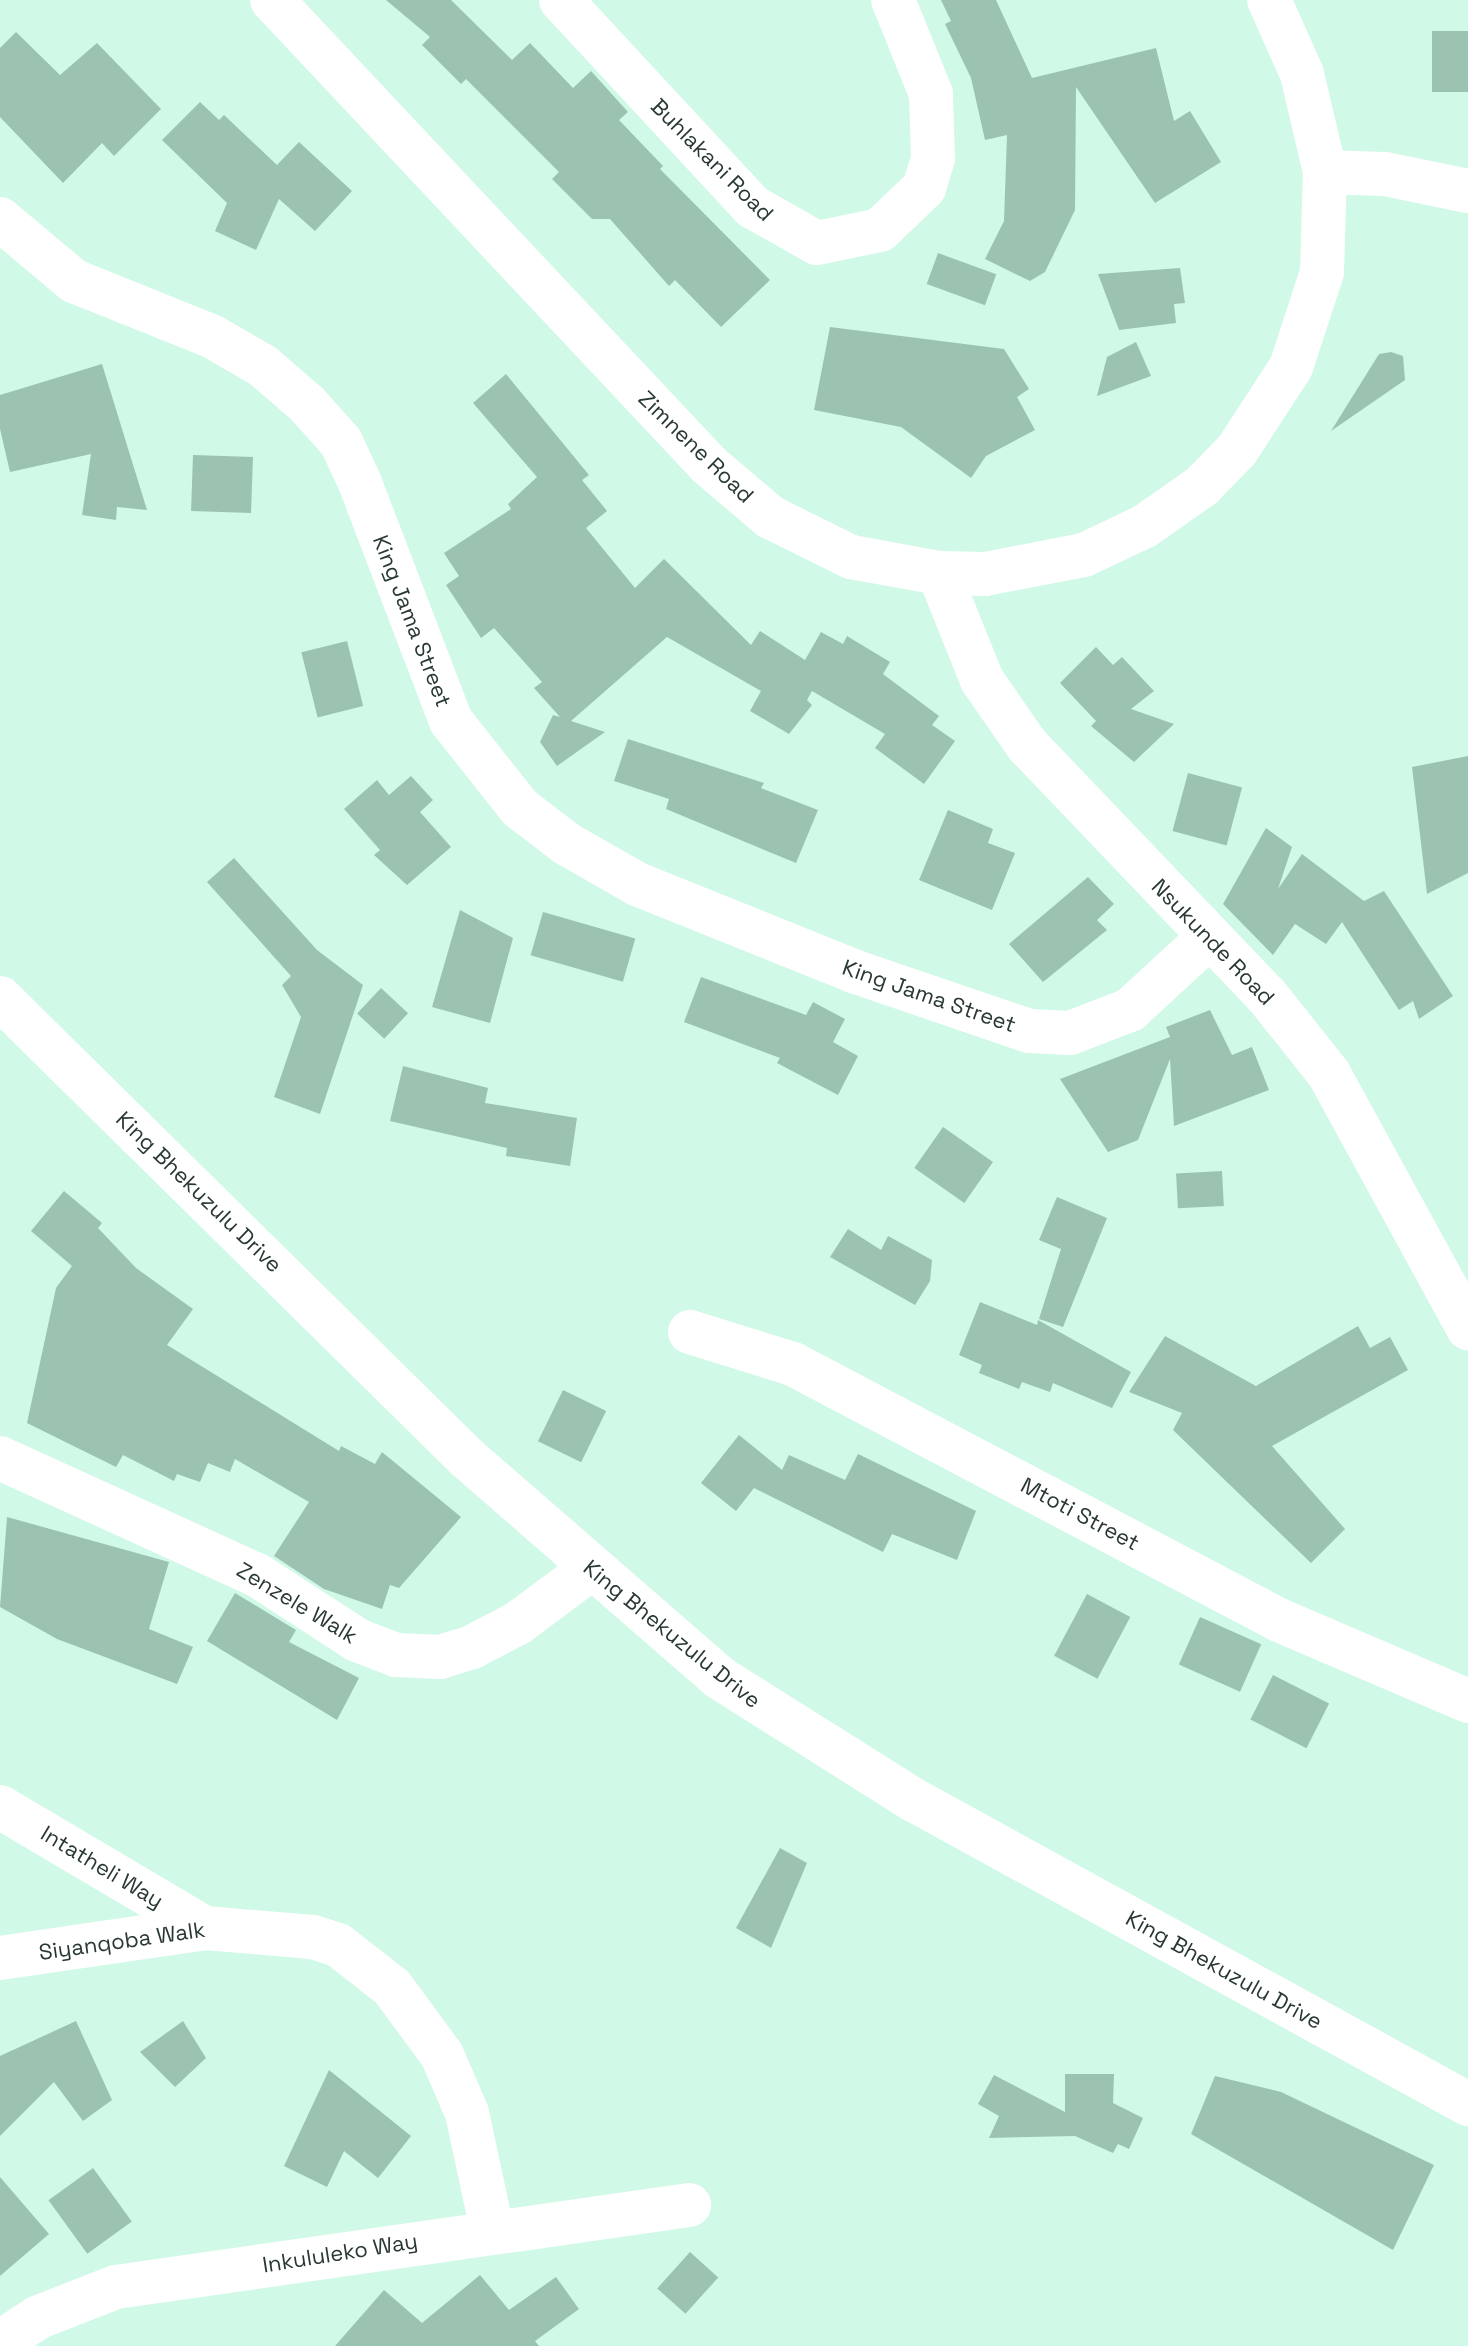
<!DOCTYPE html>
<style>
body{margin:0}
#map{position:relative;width:1468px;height:2346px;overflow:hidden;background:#d0f9e7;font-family:"Space Grotesk",sans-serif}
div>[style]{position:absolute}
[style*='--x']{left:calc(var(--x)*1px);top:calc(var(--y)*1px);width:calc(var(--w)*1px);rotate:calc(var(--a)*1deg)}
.building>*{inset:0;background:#9cc3b2;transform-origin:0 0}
.minor>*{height:44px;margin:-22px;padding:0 22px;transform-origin:22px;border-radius:22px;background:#fff}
.tertiary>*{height:44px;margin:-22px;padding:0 22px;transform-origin:22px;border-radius:22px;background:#fff}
span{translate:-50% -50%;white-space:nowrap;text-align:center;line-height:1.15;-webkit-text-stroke:6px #fff;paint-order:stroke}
.street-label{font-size:22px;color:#293932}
</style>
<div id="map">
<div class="building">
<i style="clip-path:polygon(386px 0,451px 0,512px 60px,530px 43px,573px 88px,591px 71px,628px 112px,619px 120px,663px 166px,660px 169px,770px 280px,721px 327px,675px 280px,669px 286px,610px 219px,592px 219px,552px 179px,559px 172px,466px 79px,461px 84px,422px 45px,430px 37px)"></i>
<i style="clip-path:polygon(941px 0,996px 0,1032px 78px,1156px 48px,1174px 121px,1190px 111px,1221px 162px,1155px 203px,1076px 87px,1075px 210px,1045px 272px,1030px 281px,985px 259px,1004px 221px,1007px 135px,985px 140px,971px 78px,945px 24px,951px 21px)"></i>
<i style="left:1468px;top:31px;width:61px;height:36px;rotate:90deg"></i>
<i style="clip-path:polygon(16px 32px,60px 75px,97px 43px,161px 109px,114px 156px,102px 143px,63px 183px,0 117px,0 48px)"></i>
<i style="clip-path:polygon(200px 102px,219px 120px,224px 115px,277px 165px,299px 142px,352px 191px,315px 231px,279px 199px,256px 250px,215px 231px,227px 203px,162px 140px)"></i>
<i style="left:938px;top:253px;width:62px;height:33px;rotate:20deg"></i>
<i style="clip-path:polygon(1180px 268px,1185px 303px,1174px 304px,1176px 323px,1119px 330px,1098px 274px)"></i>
<i style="clip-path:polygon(830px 327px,1004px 349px,1029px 389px,1017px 397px,1035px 430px,986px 456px,971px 478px,901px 427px,814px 410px)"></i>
<i style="clip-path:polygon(1136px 342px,1151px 376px,1097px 396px,1107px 357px)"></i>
<i style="clip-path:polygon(1391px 352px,1403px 356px,1405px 380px,1331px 431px,1379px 354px)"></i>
<i style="clip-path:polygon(102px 364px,147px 510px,117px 507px,116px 520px,82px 515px,91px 454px,10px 472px,0 429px,0 395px)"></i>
<i style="clip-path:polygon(506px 374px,589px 475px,582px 480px,607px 511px,586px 528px,635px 588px,664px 559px,751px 645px,760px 631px,805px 660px,821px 632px,843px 644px,847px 636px,890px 662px,883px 674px,939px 716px,932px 725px,955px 741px,924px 784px,875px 748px,885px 734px,812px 691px,807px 700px,812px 705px,789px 734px,750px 711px,761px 691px,667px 637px,571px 721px,605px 732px,557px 766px,540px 742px,553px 715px,560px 717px,534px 688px,542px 682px,494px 628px,481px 638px,446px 585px,459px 576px,444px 553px,511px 509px,508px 504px,537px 477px,473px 403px)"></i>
<i style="left:193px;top:455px;width:60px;height:56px;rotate:2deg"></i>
<i style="left:347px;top:641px;width:67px;height:47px;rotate:76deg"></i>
<i style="clip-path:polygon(1096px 647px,1113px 665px,1122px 657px,1154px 691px,1131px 709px,1174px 724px,1134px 762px,1091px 726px,1096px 721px,1060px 683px)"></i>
<i style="clip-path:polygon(628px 739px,764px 783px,761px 788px,818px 810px,796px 863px,666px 809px,669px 799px,614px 781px)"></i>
<i style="clip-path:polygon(1468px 756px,1468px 873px,1427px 894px,1412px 767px)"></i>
<i style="left:1188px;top:773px;width:56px;height:60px;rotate:15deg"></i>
<i style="clip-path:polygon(411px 776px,433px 800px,420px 812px,451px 847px,407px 885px,374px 855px,380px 850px,344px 809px,377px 780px,389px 795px)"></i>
<i style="clip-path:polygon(948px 810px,993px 829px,988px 843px,1015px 853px,992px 910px,919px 880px)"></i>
<i style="clip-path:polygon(1266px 828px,1292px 847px,1278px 889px,1302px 854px,1364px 901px,1384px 891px,1453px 996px,1419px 1019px,1413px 1001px,1399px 1010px,1342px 922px,1326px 944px,1295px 924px,1273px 955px,1223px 904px)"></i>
<i style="clip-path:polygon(234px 858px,317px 950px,363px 985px,320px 1114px,274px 1097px,301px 1017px,282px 985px,291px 976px,207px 882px)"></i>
<i style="clip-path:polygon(1088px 877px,1114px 904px,1097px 920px,1107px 930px,1043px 982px,1009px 944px)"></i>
<i style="clip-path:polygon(460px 910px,513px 938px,490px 1023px,432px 1007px)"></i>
<i style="left:543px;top:912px;width:96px;height:45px;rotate:16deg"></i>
<i style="clip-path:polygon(701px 977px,806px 1015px,813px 1002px,845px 1019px,833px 1042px,858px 1056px,838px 1095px,777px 1063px,780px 1058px,684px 1022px)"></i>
<i style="left:381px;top:988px;width:37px;height:35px;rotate:43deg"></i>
<i style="clip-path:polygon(1210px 1010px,1232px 1055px,1252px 1047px,1269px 1090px,1174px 1126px,1170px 1059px,1138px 1140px,1108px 1152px,1060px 1079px,1170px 1037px,1166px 1027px)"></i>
<i style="clip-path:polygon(403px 1066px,488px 1088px,485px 1103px,577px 1118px,570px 1166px,506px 1156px,507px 1148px,390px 1121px)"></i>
<i style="left:943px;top:1127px;width:61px;height:50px;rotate:35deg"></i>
<i style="left:1222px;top:1171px;width:35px;height:46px;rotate:87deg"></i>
<i style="clip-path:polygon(64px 1191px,102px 1223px,98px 1228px,136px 1268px,193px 1309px,167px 1345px,339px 1451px,341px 1446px,375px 1464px,382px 1452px,461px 1517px,399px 1588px,390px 1585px,382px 1609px,324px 1589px,274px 1556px,309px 1502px,235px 1459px,230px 1472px,208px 1463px,200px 1482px,177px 1474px,174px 1481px,123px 1455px,116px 1467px,27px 1423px,56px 1288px,72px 1266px,31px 1231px)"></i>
<i style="clip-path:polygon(1057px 1197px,1107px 1218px,1063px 1327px,1039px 1319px,1061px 1249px,1039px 1240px)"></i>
<i style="clip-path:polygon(848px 1229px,881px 1250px,888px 1236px,932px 1260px,930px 1281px,915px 1305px,830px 1257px)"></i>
<i style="clip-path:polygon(980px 1302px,1037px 1325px,1038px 1320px,1131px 1372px,1112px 1408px,1053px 1383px,1050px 1392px,1022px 1382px,1019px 1389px,979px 1373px,982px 1365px,959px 1355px)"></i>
<i style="clip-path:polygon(1358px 1326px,1370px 1348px,1390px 1337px,1408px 1370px,1272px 1446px,1345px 1529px,1311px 1563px,1173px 1430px,1182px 1413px,1129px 1392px,1165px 1336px,1256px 1386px)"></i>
<i style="left:563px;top:1390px;width:48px;height:57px;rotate:26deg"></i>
<i style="clip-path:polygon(739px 1435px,782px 1470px,789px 1455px,845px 1480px,858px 1454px,976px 1511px,957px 1560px,892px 1534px,883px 1552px,754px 1488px,736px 1511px,701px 1483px)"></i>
<i style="clip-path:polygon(7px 1517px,169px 1562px,149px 1629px,193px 1647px,177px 1684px,57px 1639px,0 1607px)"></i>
<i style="clip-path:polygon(235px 1593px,296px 1630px,289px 1642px,359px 1678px,337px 1720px,207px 1641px)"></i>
<i style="left:1087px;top:1594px;width:49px;height:70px;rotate:28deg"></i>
<i style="left:1200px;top:1617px;width:67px;height:52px;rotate:24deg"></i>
<i style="left:1273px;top:1675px;width:63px;height:50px;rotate:27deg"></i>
<i style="clip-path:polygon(780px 1848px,807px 1863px,771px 1948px,736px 1928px)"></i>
<i style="clip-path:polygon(76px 2021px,112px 2100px,83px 2121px,54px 2082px,0 2136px,0 2056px)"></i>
<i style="clip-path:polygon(183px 2021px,206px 2058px,175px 2087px,140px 2052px)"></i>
<i style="clip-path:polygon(329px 2070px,411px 2136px,378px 2178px,344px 2151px,327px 2187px,284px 2166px)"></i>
<i style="clip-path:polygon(1065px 2074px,1114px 2074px,1113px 2103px,1143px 2118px,1129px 2149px,1118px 2144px,1113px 2153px,1075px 2136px,989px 2138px,999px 2116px,978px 2104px,994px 2075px,1065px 2112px)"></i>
<i style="clip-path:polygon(1215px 2076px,1281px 2092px,1434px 2165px,1393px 2250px,1191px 2134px)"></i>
<i style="left:93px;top:2168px;width:66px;height:55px;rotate:54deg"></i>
<i style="clip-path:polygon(0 2177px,49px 2234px,0 2276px)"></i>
<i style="left:690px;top:2252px;width:38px;height:49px;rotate:42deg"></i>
<i style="clip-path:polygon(480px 2275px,509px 2310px,556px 2277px,579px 2309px,535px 2341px,539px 2346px,335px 2346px,384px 2290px,422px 2323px)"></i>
</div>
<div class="minor">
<i style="--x:272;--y:0;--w:638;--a:46.78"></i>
<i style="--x:709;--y:465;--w:80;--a:40.4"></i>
<i style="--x:770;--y:517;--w:90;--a:26.3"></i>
<i style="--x:851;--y:557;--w:89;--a:10.3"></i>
<i style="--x:939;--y:573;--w:46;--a:1.2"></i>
<i style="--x:985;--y:574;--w:101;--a:-10.9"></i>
<i style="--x:1084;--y:555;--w:68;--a:-25.4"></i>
<i style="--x:1145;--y:526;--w:70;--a:-35.1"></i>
<i style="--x:1202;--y:486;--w:50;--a:-45.8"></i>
<i style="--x:1237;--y:450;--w:99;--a:-57"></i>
<i style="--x:1291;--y:367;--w:100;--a:-71.9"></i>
<i style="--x:1322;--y:272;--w:100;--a:-88.3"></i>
<i style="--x:1325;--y:172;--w:101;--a:-103.2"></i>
<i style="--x:1302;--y:74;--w:81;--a:-114"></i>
<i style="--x:561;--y:0;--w:282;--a:47.2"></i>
<i style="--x:753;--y:207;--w:73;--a:29.4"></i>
<i style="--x:817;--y:243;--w:64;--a:-11.7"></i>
<i style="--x:880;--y:230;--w:61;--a:-43.7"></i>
<i style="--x:924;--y:188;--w:31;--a:-73"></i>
<i style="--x:933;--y:158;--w:64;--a:-91.8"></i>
<i style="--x:931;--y:94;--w:101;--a:-112"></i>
<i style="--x:1325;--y:172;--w:60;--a:1.9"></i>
<i style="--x:1385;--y:174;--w:85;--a:11.6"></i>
<i style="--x:0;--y:219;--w:97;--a:40"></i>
<i style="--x:74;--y:281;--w:150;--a:21.9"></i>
<i style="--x:213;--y:337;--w:58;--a:30.1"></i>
<i style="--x:263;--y:366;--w:58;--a:40.8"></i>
<i style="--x:307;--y:404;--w:51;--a:48.2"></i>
<i style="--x:341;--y:442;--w:45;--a:65.1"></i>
<i style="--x:360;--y:483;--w:255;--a:69.1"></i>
<i style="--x:451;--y:721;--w:111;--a:51.6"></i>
<i style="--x:520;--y:808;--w:59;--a:37.5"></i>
<i style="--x:567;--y:844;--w:81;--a:29.7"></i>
<i style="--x:637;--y:884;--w:233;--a:21.9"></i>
<i style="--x:853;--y:971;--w:186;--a:18.8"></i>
<i style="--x:1029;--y:1031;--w:41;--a:2.8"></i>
<i style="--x:1070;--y:1033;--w:64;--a:-21"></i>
<i style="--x:1130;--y:1010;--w:106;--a:-42.7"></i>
<i style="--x:939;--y:573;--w:115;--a:68.1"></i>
<i style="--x:982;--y:680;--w:79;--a:55.3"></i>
<i style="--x:1027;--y:745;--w:347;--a:46.3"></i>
<i style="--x:1267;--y:996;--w:100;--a:51.5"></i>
<i style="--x:1329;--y:1074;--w:290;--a:61.3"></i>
<i style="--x:690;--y:1332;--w:108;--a:17.3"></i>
<i style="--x:793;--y:1364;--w:549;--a:27.78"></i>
<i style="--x:1279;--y:1620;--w:206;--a:23.2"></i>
<i style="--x:0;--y:1458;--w:282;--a:24.5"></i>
<i style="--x:257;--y:1575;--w:119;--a:33"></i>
<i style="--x:357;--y:1640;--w:42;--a:21"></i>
<i style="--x:396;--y:1655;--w:44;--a:2.6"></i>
<i style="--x:440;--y:1657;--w:34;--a:-17"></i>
<i style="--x:472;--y:1647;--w:52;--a:-27.6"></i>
<i style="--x:518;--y:1623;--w:89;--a:-36.7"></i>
<i style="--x:0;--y:1807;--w:238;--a:30.6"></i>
<i style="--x:0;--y:1958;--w:207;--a:-8.3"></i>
<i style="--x:205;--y:1928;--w:108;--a:4.8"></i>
<i style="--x:313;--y:1937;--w:26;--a:18"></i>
<i style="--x:338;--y:1945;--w:68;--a:37.9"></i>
<i style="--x:392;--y:1987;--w:84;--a:53.7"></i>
<i style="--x:442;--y:2055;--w:63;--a:66.7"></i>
<i style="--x:467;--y:2113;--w:120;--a:77.9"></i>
<i style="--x:2;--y:2341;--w:44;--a:-33"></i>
<i style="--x:39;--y:2317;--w:83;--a:-21.3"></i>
<i style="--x:116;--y:2287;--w:579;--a:-8.14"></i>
</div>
<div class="tertiary">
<i style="--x:0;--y:998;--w:656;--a:44.57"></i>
<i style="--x:467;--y:1458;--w:335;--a:41"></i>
<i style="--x:720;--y:1678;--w:229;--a:32.2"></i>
<i style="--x:914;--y:1800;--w:632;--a:28.76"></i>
</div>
<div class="street-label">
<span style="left:712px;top:160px;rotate:45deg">Buhlakani Road</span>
<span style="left:696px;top:447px;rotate:44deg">Zimnene Road</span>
<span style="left:412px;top:621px;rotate:69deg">King Jama Street</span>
<span style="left:1213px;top:942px;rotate:46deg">Nsukunde Road</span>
<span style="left:929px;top:996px;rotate:19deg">King Jama Street</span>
<span style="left:199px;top:1192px;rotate:44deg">King Bhekuzulu Drive</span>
<span style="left:1080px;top:1514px;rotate:28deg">Mtoti Street</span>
<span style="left:297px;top:1603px;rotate:31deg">Zenzele Walk</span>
<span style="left:672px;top:1634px;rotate:39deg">King Bhekuzulu Drive</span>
<span style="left:102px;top:1867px;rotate:31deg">Intatheli Way</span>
<span style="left:122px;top:1941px;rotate:-8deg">Siyanqoba Walk</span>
<span style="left:1224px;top:1970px;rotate:29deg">King Bhekuzulu Drive</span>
<span style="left:340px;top:2253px;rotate:-9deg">Inkululeko Way</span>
</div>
</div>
